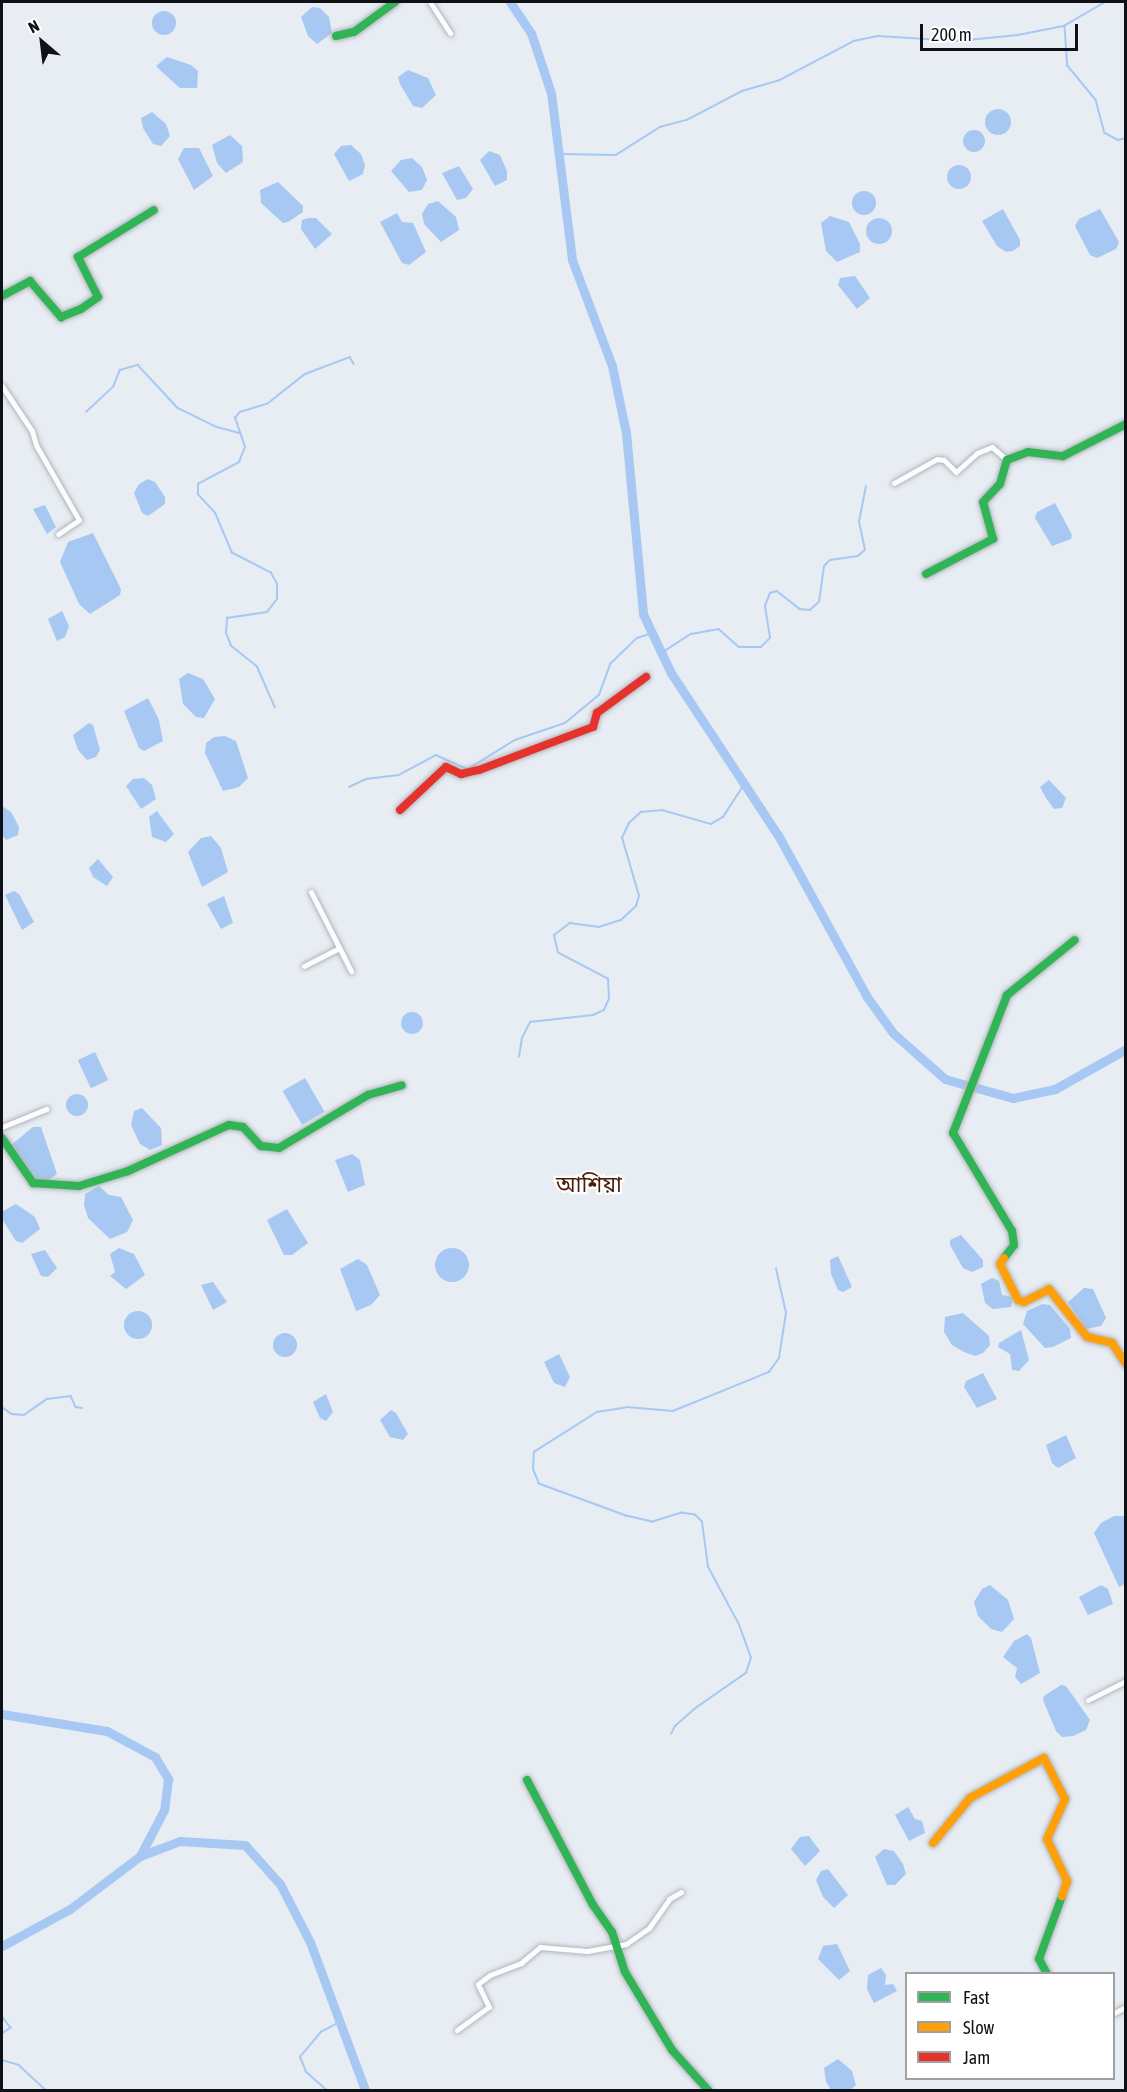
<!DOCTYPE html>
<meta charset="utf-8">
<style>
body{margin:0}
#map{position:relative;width:1127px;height:2092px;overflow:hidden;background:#e7edf3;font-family:"Asap Condensed","Noto Sans Bengali",sans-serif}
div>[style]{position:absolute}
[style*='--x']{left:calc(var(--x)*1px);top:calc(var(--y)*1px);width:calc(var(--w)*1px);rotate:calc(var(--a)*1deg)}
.water>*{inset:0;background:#a7c8f2;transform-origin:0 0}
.round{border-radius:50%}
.stream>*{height:1.5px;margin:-0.75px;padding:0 0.75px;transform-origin:0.75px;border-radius:0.75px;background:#a7c8f2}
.river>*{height:9px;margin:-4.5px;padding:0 4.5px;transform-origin:4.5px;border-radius:4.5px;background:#a7c8f2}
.roads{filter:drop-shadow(0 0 2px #b2b6bb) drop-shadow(0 0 2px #b2b6bb)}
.street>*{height:5px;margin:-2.5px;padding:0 2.5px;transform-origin:2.5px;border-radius:2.5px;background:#fbfcfd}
.fast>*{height:8px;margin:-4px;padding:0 4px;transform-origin:4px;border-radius:4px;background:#30b455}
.slow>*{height:8px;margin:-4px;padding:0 4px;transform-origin:4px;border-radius:4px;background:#ff9f0a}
.jam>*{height:8px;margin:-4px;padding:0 4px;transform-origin:4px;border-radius:4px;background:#e5322d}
span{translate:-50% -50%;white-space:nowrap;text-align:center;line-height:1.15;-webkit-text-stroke:4.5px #fff;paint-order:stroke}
.quarter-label{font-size:22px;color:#4b1b06}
.frame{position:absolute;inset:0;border:3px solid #0e1116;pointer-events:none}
.legend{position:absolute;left:905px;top:1972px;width:210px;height:108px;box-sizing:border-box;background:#fff;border:2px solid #9fa0a2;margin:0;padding:8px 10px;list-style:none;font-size:18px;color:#0e1116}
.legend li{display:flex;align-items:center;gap:12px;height:30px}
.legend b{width:30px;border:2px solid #9fa0a2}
.north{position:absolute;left:12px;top:12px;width:60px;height:60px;-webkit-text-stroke:4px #fff;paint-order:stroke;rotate:332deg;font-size:16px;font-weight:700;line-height:24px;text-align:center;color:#0e1116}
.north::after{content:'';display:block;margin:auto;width:21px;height:27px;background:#0e1116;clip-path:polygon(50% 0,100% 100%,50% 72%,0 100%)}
.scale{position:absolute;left:920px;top:24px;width:158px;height:27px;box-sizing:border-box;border:3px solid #0e1116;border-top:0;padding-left:8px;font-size:18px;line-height:21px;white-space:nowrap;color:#0e1116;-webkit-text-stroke:4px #fff;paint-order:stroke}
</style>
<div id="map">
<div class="water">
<i style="clip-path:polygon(312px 7px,320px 8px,329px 17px,332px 33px,317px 44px,308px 36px,301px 17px)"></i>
<i class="round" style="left:152px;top:11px;width:24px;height:24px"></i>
<i style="clip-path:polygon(167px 57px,191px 65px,198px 71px,197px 88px,180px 88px,162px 72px,156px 66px)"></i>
<i style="clip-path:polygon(408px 70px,428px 78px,436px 95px,422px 108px,413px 106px,400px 84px,398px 77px)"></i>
<i class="round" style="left:985px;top:109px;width:26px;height:26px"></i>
<i style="clip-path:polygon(152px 112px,166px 124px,170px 136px,161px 146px,153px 144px,143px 128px,141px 118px)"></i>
<i class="round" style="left:963px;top:130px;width:22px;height:22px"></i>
<i style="clip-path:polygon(230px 135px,242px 146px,243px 162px,226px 173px,217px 163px,212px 145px)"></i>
<i style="clip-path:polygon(351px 145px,361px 154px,365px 165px,363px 174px,349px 181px,334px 154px,341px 146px)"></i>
<i style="clip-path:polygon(184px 148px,199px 148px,213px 176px,194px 190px,178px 159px)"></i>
<i style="clip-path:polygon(489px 151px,500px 155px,507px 171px,507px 180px,495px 186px,480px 160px)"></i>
<i style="clip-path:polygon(412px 158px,422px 167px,427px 180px,422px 190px,409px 192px,391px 171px,401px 160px)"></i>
<i class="round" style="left:947px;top:165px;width:24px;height:24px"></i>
<i style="clip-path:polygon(459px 166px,473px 189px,466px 198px,457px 200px,442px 173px)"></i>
<i style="clip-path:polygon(278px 182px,303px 206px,303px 212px,288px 222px,283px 223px,261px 203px,260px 190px)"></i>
<i class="round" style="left:852px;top:191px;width:24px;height:24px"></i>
<i style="clip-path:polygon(438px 201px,456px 217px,459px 230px,441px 242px,424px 224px,422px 214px,428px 204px)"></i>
<i style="clip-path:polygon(1003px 209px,1020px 240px,1020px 246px,1013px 251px,1006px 252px,997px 246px,982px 221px)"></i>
<i style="clip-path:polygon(1100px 209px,1119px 242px,1116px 249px,1097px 258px,1090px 255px,1075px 226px,1079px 219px)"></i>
<i style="clip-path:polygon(397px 213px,402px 222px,413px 223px,426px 252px,409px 265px,402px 263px,380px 222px)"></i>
<i style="clip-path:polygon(830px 216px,849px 222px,860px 244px,860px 252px,837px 262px,826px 251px,821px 223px)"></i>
<i style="clip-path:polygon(308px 218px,316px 218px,332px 234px,315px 249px,301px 229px,302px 220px)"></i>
<i class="round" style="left:866px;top:218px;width:26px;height:26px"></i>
<i style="clip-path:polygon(855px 276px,870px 298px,857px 309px,838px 285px,840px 278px)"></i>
<i style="clip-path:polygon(148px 479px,155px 482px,165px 497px,165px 504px,148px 516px,142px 513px,134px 493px,139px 484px)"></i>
<i style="clip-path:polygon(1055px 503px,1072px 535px,1071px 539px,1052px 546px,1035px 518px,1037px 512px)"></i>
<i style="clip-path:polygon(45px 505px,56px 527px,47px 534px,33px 509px)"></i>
<i style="clip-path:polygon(93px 533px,121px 589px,120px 595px,90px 614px,79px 604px,60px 562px,68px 542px)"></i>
<i style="clip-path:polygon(62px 611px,69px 626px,65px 637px,57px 641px,48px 619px)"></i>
<i style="clip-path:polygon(188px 673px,203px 679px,215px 699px,204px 718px,196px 717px,183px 704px,179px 679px)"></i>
<i style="clip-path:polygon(148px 698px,159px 720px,163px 741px,144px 751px,139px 748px,124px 711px)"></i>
<i style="clip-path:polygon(89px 723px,93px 725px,100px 750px,96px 757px,87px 760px,78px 750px,73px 735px)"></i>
<i style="clip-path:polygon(225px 736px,236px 741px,248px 778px,239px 787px,223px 791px,205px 753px,206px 743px,214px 737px)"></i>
<i style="clip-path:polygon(144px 778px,152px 785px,156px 799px,141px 809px,126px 786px,133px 779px)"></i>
<i style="clip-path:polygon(1049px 780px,1066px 798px,1062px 808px,1054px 809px,1046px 798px,1040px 787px)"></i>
<i style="clip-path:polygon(2px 806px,11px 812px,19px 827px,18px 835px,6px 840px,2px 835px)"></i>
<i style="clip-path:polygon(157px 811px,174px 834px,166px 842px,152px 837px,149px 817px)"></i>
<i style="clip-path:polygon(211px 836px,221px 848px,228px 872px,202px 887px,188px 852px,201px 838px)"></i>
<i style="clip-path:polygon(98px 859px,113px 877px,107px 886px,93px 877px,89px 868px)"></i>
<i style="clip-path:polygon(14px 891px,19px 894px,34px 922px,22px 930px,5px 895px)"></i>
<i style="clip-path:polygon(224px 896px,233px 923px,221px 929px,207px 904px)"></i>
<i class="round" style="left:401px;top:1012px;width:22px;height:22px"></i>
<i style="left:95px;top:1052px;width:31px;height:19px;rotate:65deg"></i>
<i style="left:305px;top:1078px;width:39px;height:26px;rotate:60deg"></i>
<i class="round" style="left:66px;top:1094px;width:22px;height:22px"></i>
<i style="clip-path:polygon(142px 1108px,161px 1128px,162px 1145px,150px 1150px,140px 1144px,131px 1125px,134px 1111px)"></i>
<i style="clip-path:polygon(33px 1127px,41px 1127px,57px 1174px,44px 1183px,35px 1180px,10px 1146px)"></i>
<i style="clip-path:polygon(352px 1154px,360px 1160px,365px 1185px,348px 1192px,335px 1160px)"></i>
<i style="clip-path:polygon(99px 1186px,109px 1195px,121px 1197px,133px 1220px,127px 1232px,110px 1239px,88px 1218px,84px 1205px,85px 1194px)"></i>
<i style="clip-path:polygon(16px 1204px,35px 1217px,40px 1229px,22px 1243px,16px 1241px,2px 1219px,3px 1211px)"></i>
<i style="clip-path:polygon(287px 1209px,308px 1243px,292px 1255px,284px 1255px,267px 1220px)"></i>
<i style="clip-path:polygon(961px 1235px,983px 1260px,983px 1267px,972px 1272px,963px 1268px,950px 1245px,950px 1240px)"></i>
<i style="clip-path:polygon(119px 1248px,134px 1254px,145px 1275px,126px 1289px,110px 1276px,115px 1272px,110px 1254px)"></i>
<i class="round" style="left:435px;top:1248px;width:34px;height:34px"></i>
<i style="clip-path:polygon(45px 1250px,57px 1268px,48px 1277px,41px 1276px,31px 1254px)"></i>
<i style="clip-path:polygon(838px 1256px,852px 1287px,843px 1292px,838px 1290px,831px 1274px,830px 1260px)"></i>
<i style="clip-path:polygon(358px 1259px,367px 1265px,380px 1295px,371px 1305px,356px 1311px,340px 1269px)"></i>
<i style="clip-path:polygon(992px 1278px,999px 1281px,1002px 1295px,1013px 1297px,1011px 1307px,993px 1309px,985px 1303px,981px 1284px)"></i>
<i style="clip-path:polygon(213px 1282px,227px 1302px,213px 1310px,201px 1285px)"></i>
<i style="clip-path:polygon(1084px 1288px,1093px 1289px,1106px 1318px,1101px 1326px,1086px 1329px,1068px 1302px)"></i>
<i style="clip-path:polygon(1042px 1304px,1050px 1305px,1070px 1329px,1071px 1338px,1053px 1347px,1045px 1348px,1023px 1324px,1027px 1311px)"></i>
<i class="round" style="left:124px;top:1311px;width:28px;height:28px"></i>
<i style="clip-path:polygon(963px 1313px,989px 1336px,990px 1345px,983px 1353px,975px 1356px,964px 1352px,952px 1345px,944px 1332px,945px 1317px)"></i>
<i style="clip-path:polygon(1021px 1330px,1029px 1360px,1019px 1371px,1012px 1370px,1010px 1354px,998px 1347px,999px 1343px)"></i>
<i class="round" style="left:273px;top:1333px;width:24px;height:24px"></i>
<i style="clip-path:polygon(559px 1354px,570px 1377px,565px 1387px,554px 1383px,544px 1362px)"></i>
<i style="clip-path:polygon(983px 1373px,997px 1399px,977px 1408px,964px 1387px,966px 1381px)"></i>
<i style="clip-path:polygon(326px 1394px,333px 1412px,326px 1421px,320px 1418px,313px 1402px)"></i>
<i style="clip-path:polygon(391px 1410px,396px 1413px,408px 1434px,403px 1440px,390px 1437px,380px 1420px)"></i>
<i style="clip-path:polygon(1066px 1435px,1076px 1458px,1058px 1468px,1052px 1463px,1046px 1445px)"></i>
<i style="clip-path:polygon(1114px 1516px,1125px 1516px,1125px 1584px,1119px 1587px,1094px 1533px,1101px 1523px)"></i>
<i style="clip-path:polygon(990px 1585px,1008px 1600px,1014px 1619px,1002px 1632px,991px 1629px,978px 1616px,974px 1602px,982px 1589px)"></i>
<i style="clip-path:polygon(1101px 1585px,1108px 1589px,1113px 1604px,1088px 1615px,1079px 1597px)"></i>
<i style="clip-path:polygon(1027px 1634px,1031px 1638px,1040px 1673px,1021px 1684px,1015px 1677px,1017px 1668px,1003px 1657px,1014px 1641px)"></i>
<i style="clip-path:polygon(1061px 1685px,1066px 1686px,1090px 1720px,1086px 1730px,1073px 1736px,1062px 1737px,1056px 1731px,1043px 1700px,1044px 1696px)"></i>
<i style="clip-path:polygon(908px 1807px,915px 1819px,922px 1821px,925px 1833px,909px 1841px,895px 1815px)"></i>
<i style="clip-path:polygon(809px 1836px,820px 1851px,805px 1866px,791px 1849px,800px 1837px)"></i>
<i style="clip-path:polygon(884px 1849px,894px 1851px,903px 1864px,906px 1874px,895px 1885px,887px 1885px,875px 1857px)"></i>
<i style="clip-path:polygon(828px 1869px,848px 1895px,834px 1908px,823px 1897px,816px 1880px,821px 1871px)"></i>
<i style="clip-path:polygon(837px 1944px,850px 1971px,839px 1980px,818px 1959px,823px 1946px)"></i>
<i style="clip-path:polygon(881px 1968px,886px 1975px,885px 1985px,893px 1984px,897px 1991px,874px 2003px,867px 1989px,868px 1975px)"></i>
<i style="clip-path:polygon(838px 2059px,852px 2071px,856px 2085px,850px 2090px,831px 2090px,826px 2082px,824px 2068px)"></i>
</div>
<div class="stream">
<i style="--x:1065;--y:27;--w:39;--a:86"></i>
<i style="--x:1068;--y:66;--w:44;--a:50.5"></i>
<i style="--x:1096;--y:100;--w:34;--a:75"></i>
<i style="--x:1105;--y:133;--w:15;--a:28"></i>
<i style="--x:1118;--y:140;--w:8;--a:-14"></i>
<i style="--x:560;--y:154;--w:56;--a:1"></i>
<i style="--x:616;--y:155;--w:52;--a:-32.5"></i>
<i style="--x:660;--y:127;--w:28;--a:-15"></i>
<i style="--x:687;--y:120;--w:62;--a:-27.8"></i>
<i style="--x:742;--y:91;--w:37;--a:-16"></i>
<i style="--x:778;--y:81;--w:86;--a:-27.8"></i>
<i style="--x:854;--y:41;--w:25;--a:-12"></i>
<i style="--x:878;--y:36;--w:80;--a:3.6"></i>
<i style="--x:958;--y:41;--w:60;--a:-5.7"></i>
<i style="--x:1018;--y:35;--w:47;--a:-11.1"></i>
<i style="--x:1064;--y:26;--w:48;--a:-30.3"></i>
<i style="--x:86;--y:412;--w:37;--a:-43"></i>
<i style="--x:113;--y:387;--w:18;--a:-68"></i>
<i style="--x:120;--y:370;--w:19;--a:-16"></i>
<i style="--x:138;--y:365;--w:59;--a:47.1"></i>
<i style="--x:178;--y:408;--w:43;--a:26"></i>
<i style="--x:217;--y:427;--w:24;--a:15"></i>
<i style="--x:660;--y:654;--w:37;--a:-33"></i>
<i style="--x:691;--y:634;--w:28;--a:-10"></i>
<i style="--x:719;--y:629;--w:27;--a:42"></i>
<i style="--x:739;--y:647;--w:22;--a:0"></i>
<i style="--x:761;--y:647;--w:13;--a:-45"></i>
<i style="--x:770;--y:638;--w:32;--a:-99"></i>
<i style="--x:765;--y:606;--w:14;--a:-69"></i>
<i style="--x:770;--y:593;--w:7;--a:-16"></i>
<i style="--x:777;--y:591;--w:29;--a:38"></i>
<i style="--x:800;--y:609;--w:10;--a:6"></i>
<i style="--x:810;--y:610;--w:12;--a:-42"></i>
<i style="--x:819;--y:602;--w:36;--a:-82"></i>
<i style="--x:824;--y:566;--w:8;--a:-45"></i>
<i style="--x:830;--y:560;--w:28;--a:-8"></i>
<i style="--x:858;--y:556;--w:9;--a:-41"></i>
<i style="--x:865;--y:550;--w:29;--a:-102"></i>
<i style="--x:859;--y:522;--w:36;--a:-79"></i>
<i style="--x:275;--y:708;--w:45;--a:-113.7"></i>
<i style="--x:257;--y:667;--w:33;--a:-141"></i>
<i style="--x:231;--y:646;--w:14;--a:-111"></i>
<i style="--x:226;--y:633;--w:15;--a:-86"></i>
<i style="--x:227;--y:618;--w:40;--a:-8.5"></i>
<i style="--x:267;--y:612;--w:16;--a:-52"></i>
<i style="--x:277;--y:599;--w:15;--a:-90"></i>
<i style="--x:277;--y:584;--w:13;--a:-119"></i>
<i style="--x:271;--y:573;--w:44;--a:-152.9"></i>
<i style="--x:232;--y:553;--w:43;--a:-113"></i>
<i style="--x:215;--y:513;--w:25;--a:-133"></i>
<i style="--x:198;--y:495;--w:11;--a:-90"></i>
<i style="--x:198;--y:484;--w:47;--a:-28.2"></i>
<i style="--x:239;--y:462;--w:16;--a:-68"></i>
<i style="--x:245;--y:447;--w:31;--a:-109"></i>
<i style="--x:235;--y:418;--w:8;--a:-50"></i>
<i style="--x:240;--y:412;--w:28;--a:-17"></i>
<i style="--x:267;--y:404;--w:48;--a:-38.3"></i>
<i style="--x:305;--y:374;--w:48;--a:-20.7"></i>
<i style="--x:350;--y:357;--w:8;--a:60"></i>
<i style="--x:349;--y:787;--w:19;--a:-25"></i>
<i style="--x:366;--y:779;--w:33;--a:-7"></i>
<i style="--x:399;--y:775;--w:42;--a:-28.4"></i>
<i style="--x:436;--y:755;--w:35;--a:24"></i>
<i style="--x:468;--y:769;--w:55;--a:-31.7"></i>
<i style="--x:515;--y:740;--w:53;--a:-18.8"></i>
<i style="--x:565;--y:723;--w:44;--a:-39.5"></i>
<i style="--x:599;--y:695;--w:33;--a:-70"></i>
<i style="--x:610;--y:664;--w:37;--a:-44"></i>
<i style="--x:637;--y:638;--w:13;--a:-18"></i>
<i style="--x:519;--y:1057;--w:19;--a:-81"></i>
<i style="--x:522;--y:1038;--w:18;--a:-63"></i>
<i style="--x:530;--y:1022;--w:63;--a:-6.3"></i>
<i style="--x:593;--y:1015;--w:12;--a:-24"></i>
<i style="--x:604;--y:1010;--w:12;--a:-66"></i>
<i style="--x:609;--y:999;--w:20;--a:-93"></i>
<i style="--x:608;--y:979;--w:56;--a:-152.5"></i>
<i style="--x:558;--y:953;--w:18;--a:-103"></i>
<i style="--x:554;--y:935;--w:20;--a:-37"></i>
<i style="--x:570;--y:923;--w:29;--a:8"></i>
<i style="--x:599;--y:927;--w:23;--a:-18"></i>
<i style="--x:621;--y:920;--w:21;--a:-43"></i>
<i style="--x:636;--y:906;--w:10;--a:-73"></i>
<i style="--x:639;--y:896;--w:60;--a:-106.3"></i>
<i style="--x:622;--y:838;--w:17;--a:-65"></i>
<i style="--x:629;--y:823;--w:16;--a:-43"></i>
<i style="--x:641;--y:812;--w:21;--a:-5"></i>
<i style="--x:662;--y:810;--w:51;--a:15.9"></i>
<i style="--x:711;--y:824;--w:14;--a:-30"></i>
<i style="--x:723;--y:817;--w:38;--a:-57"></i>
<i style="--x:2;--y:1407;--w:12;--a:35"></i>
<i style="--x:12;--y:1414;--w:12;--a:5"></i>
<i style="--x:24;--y:1415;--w:28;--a:-35"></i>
<i style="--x:47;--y:1399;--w:24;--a:-7"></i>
<i style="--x:71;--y:1396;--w:12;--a:66"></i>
<i style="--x:76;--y:1407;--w:6;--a:9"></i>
<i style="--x:671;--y:1734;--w:9;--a:-63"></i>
<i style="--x:675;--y:1726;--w:29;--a:-41"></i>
<i style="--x:697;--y:1707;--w:60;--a:-34.8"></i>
<i style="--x:746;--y:1673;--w:16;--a:-72"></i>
<i style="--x:751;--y:1658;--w:37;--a:-110"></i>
<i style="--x:738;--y:1623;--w:64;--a:-118.2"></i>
<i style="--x:708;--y:1567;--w:45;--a:-97.6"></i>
<i style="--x:702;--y:1522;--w:10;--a:-135"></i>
<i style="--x:695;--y:1515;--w:13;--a:-171"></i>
<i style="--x:682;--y:1513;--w:31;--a:163"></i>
<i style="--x:652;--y:1522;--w:27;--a:-167"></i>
<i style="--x:626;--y:1516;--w:93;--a:-159.8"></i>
<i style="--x:539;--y:1484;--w:16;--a:-112"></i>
<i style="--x:533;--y:1469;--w:17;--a:-87"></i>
<i style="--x:534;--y:1452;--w:75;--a:-32.4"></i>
<i style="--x:597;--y:1412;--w:30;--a:-9"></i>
<i style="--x:627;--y:1407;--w:46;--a:5"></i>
<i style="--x:673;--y:1411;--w:104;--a:-22.1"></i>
<i style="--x:769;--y:1372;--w:17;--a:-54"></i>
<i style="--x:779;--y:1358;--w:46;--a:-81.2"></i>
<i style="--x:786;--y:1313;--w:45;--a:-102.8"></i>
<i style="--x:2;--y:2016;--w:15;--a:53"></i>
<i style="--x:11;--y:2028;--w:11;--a:146"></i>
<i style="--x:2;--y:2060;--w:18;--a:16"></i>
<i style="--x:19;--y:2065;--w:37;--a:43"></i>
<i style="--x:326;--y:2090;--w:27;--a:-138"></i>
<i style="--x:306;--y:2072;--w:16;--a:-112"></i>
<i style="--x:300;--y:2057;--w:33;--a:-50"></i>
<i style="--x:321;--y:2032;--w:21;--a:-28"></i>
</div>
<div class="river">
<i style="--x:510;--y:2;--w:37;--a:56"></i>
<i style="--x:531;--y:33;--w:63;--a:71.6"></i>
<i style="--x:551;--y:93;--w:168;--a:82.8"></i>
<i style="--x:572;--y:260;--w:113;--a:69.3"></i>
<i style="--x:612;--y:366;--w:68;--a:78.2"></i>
<i style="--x:626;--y:433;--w:182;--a:84.6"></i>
<i style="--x:643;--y:614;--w:65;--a:64.6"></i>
<i style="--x:671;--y:673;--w:194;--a:56.6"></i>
<i style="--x:778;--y:835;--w:185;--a:61.2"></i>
<i style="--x:867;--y:997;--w:44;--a:54.2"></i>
<i style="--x:893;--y:1033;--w:69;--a:41.5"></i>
<i style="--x:945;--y:1079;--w:71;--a:15.6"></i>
<i style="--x:1013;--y:1098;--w:43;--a:-12.1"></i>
<i style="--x:1055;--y:1089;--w:81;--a:-29.4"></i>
<i style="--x:2;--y:1714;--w:106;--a:9.2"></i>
<i style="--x:107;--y:1731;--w:55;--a:28.4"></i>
<i style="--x:155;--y:1757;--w:26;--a:59"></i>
<i style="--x:168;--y:1779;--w:31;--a:97"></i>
<i style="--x:164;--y:1810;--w:52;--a:117.6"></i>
<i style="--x:2;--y:1946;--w:77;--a:-28.6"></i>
<i style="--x:70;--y:1909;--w:88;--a:-37.1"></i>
<i style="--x:140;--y:1856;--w:43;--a:-20.6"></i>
<i style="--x:180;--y:1841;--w:65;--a:3.5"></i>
<i style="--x:245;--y:1845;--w:52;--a:48.1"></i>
<i style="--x:280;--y:1884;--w:65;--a:62.7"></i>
<i style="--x:310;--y:1942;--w:158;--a:69.6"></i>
</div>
<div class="roads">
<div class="street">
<i style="--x:430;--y:2;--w:37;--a:57"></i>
<i style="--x:2;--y:386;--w:54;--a:56.3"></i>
<i style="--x:32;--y:431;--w:15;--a:74"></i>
<i style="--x:36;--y:445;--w:86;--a:60.2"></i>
<i style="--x:79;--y:520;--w:25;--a:146"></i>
<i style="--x:894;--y:483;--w:49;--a:-29.2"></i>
<i style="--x:937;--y:459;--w:7;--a:8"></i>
<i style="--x:944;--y:460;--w:17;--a:45"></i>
<i style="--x:956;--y:472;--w:28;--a:-42"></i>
<i style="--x:977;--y:453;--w:16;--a:-22"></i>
<i style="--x:992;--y:447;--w:20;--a:41"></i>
<i style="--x:311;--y:892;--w:89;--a:63.1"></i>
<i style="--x:304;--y:966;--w:38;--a:-27"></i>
<i style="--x:2;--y:1127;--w:48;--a:-22.2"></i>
<i style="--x:1088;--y:1700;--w:42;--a:-26.6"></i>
<i style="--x:1114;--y:2013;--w:13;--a:-27"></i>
<i style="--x:457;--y:2030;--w:39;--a:-36"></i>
<i style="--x:489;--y:2007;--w:25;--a:-116"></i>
<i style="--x:478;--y:1984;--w:15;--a:-37"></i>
<i style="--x:490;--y:1975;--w:33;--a:-21"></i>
<i style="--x:521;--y:1963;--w:25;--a:-40"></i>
<i style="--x:540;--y:1947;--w:47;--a:4.9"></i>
<i style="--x:587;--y:1951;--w:40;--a:-10"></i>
<i style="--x:626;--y:1944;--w:28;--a:-35"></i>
<i style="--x:649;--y:1928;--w:35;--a:-55"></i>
<i style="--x:669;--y:1899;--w:14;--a:-30"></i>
</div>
<div class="fast">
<i style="--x:336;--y:36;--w:18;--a:-13"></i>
<i style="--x:354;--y:32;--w:51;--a:-36.2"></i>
<i style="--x:2;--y:296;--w:32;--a:-28"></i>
<i style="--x:30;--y:281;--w:48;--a:49.3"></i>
<i style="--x:61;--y:317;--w:22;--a:-22"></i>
<i style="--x:81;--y:309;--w:21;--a:-35"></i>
<i style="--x:98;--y:297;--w:45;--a:-116.6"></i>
<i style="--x:78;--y:257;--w:89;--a:-31.7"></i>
<i style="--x:926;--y:574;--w:76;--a:-27.6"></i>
<i style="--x:993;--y:539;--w:38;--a:-105"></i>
<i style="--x:983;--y:502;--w:25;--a:-47"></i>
<i style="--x:1000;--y:484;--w:25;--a:-74"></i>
<i style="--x:1007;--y:460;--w:22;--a:-21"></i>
<i style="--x:1028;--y:452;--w:35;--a:7"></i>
<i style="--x:1063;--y:456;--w:71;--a:-26.9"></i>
<i style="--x:2;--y:1138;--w:55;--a:55.4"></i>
<i style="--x:33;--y:1183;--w:46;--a:3.7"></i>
<i style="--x:79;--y:1186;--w:51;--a:-17"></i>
<i style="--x:128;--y:1171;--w:111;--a:-24.5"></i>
<i style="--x:229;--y:1125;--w:14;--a:8"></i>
<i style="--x:243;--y:1127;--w:26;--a:47"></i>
<i style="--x:261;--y:1146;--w:18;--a:6"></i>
<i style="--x:279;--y:1148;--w:104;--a:-30.8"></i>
<i style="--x:368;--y:1095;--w:35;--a:-16"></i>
<i style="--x:1004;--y:1258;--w:16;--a:-52"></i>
<i style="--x:1014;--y:1245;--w:14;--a:-98"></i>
<i style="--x:1012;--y:1231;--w:114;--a:-121"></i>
<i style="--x:953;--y:1133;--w:148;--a:-68.6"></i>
<i style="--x:1007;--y:995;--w:87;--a:-39"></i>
<i style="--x:527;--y:1780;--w:141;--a:62.2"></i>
<i style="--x:593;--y:1905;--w:33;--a:55"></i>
<i style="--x:612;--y:1932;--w:42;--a:72"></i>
<i style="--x:625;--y:1972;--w:91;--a:58.9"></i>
<i style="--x:672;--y:2050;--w:54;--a:48"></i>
<i style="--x:1047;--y:1974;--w:17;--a:-118"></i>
<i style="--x:1039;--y:1959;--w:67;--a:-69.9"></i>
</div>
<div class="slow">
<i style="--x:1004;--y:1258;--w:7;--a:124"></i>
<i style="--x:1000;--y:1264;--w:40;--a:63.4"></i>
<i style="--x:1018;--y:1300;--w:6;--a:18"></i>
<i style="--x:1024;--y:1302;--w:28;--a:-27"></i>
<i style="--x:1049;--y:1289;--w:61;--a:51.6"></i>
<i style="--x:1087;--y:1337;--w:26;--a:13"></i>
<i style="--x:1112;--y:1343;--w:25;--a:56"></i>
<i style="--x:933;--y:1843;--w:58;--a:-50.6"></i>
<i style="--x:970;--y:1798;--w:84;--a:-28.4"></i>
<i style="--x:1044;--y:1758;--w:46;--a:62.9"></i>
<i style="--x:1065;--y:1799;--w:44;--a:114.2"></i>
<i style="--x:1047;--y:1839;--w:47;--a:64.5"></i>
<i style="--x:1067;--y:1881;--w:16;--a:108"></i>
</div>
<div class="jam">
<i style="--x:400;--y:810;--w:63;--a:-43.1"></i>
<i style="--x:446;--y:767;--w:17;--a:25"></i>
<i style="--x:461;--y:774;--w:18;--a:-13"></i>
<i style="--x:479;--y:770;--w:122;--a:-20.7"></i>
<i style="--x:593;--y:727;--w:15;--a:-74"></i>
<i style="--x:597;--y:713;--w:61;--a:-36.3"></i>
</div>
</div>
<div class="quarter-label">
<span style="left:589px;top:1185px">আশিয়া</span>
</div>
<div class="frame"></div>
<ul class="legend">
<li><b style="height:8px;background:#30b455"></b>Fast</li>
<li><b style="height:8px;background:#ff9f0a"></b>Slow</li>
<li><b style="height:8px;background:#e5322d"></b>Jam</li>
</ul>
<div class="north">N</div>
<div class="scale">200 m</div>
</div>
